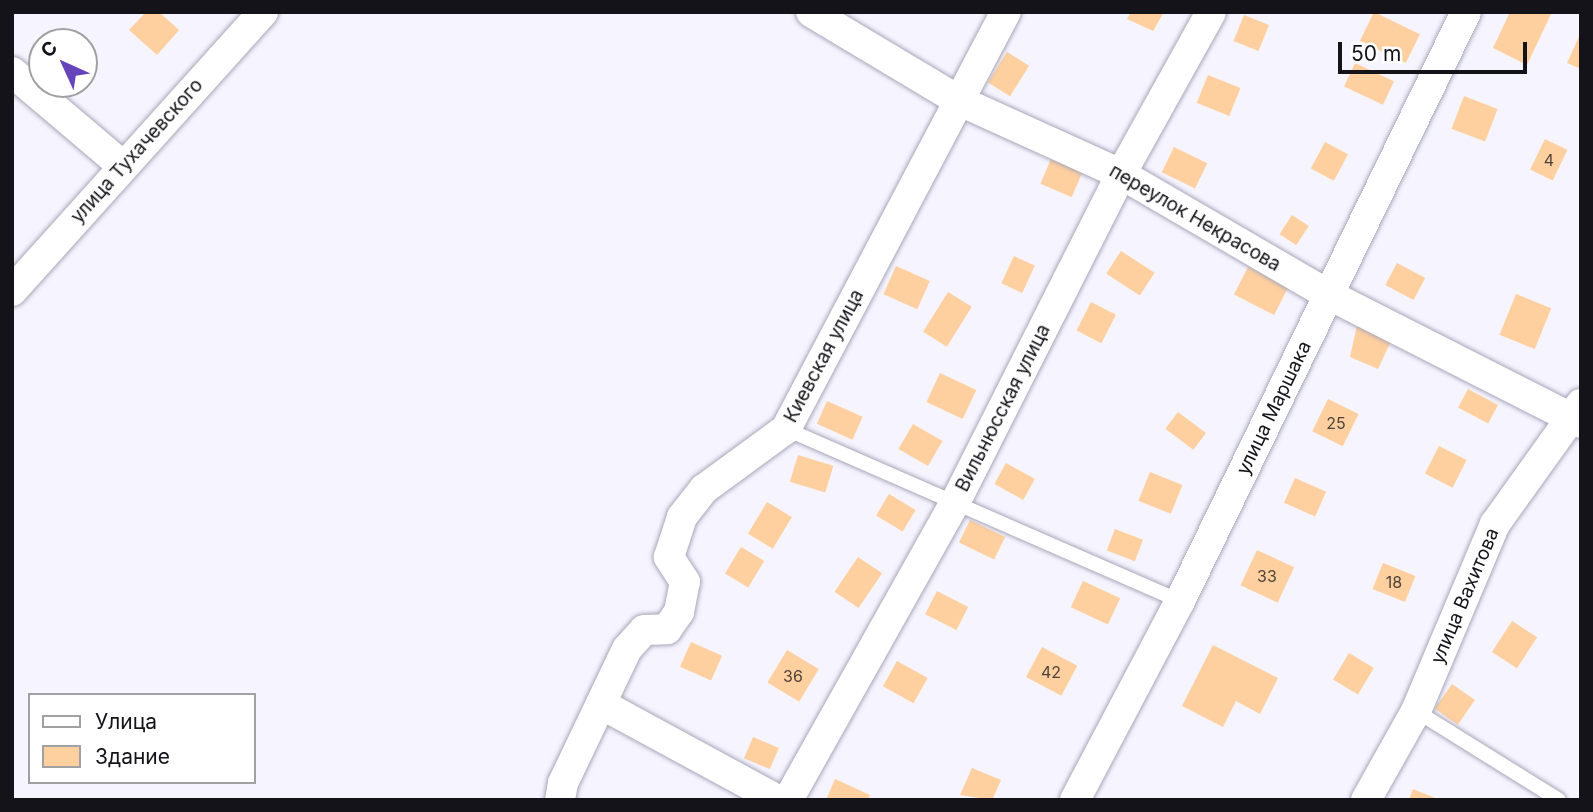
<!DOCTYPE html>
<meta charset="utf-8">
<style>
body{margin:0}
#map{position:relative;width:1593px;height:812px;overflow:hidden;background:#f5f4ff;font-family:Inter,sans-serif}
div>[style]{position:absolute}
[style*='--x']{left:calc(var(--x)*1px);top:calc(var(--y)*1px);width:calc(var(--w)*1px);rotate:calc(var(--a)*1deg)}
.building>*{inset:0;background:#ffd09f;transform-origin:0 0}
.roads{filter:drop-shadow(0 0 2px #a9a7b8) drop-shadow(0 0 2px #a9a7b8)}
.lane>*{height:14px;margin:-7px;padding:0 7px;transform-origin:7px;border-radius:7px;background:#fff}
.street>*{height:30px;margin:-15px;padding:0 15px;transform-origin:15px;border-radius:15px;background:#fff}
span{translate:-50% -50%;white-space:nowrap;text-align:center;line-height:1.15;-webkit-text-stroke:5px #fff;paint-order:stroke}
.number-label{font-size:16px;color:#4f423a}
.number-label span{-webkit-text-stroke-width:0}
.street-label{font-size:19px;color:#141319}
.frame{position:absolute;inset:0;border:14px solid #141319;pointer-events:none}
.legend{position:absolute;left:28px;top:693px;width:228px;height:91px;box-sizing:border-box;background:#fff;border:2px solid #a1a1a3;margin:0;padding:9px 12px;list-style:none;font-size:21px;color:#141319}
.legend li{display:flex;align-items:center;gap:14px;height:35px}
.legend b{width:35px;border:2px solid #a1a1a3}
.north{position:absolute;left:28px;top:28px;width:70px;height:70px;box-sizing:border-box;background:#fff;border:2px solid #a1a1a3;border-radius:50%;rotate:315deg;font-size:19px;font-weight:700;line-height:28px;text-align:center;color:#141319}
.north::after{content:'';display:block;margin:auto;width:24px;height:32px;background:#6644bc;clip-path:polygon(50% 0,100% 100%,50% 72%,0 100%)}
.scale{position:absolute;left:1338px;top:42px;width:189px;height:32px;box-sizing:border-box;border:4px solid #141319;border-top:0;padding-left:9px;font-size:21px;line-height:24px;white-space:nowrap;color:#141319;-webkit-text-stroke:5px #fff;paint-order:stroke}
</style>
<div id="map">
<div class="building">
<i style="clip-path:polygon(146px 12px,159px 12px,179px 30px,157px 55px,129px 30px)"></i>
<i style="clip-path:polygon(1131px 12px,1164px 12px,1153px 31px,1127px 19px)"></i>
<i style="left:1374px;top:12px;width:51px;height:32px;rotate:26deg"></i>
<i style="clip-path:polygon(1510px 12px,1552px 12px,1527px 65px,1493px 48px)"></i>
<i style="left:1244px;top:15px;width:27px;height:28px;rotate:22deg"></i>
<i style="clip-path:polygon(1581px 32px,1581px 69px,1567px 63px)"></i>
<i style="left:1007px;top:52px;width:26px;height:36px;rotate:32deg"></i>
<i style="left:1355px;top:63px;width:43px;height:26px;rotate:25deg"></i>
<i style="left:1208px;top:75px;width:35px;height:30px;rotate:22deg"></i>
<i style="left:1464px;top:96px;width:36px;height:35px;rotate:21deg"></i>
<i style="left:1545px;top:139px;width:25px;height:34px;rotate:26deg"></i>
<i style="left:1325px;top:142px;width:26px;height:30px;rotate:28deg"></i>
<i style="left:1174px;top:147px;width:37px;height:28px;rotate:26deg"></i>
<i style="left:1051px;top:159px;width:34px;height:27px;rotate:23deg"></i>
<i style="left:1292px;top:215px;width:20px;height:23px;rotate:33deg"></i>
<i style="left:1121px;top:251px;width:40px;height:27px;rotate:33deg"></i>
<i style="left:1014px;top:256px;width:23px;height:30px;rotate:25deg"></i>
<i style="left:1397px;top:263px;width:32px;height:25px;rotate:28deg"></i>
<i style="left:896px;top:266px;width:37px;height:31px;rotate:24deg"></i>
<i style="left:1248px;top:267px;width:45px;height:31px;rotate:27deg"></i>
<i style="left:948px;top:292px;width:28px;height:47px;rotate:32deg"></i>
<i style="left:1516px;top:294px;width:38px;height:44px;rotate:22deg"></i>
<i style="left:1091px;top:302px;width:28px;height:32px;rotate:27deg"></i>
<i style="clip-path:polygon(1357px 325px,1391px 341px,1378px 369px,1350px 357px)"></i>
<i style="left:940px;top:373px;width:40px;height:32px;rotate:25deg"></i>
<i style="left:1468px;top:389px;width:34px;height:21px;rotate:28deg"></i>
<i style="left:1328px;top:399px;width:34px;height:36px;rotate:26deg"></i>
<i style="left:827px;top:401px;width:39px;height:25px;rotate:24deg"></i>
<i style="left:1178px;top:412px;width:35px;height:21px;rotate:37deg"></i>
<i style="left:913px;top:424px;width:34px;height:29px;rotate:30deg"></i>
<i style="left:1439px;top:446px;width:31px;height:31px;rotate:27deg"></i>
<i style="left:798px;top:455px;width:37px;height:28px;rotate:17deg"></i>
<i style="left:1006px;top:463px;width:33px;height:24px;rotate:29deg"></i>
<i style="left:1150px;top:472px;width:35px;height:31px;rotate:22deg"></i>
<i style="left:1295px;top:478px;width:34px;height:27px;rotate:24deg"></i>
<i style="left:889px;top:494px;width:31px;height:25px;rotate:31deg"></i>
<i style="left:767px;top:502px;width:29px;height:37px;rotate:31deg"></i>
<i style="left:970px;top:520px;width:39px;height:25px;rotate:26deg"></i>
<i style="left:1115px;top:529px;width:30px;height:23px;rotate:21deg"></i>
<i style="left:741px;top:547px;width:27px;height:31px;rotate:31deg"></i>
<i style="left:1257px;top:550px;width:41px;height:39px;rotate:25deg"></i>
<i style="left:858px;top:557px;width:29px;height:42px;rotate:34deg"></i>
<i style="left:1383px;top:563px;width:35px;height:28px;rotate:22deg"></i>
<i style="left:1083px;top:581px;width:41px;height:29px;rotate:25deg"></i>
<i style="left:937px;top:591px;width:35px;height:26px;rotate:27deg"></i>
<i style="left:1512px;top:621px;width:30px;height:37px;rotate:33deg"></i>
<i style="left:691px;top:642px;width:34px;height:27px;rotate:24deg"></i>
<i style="clip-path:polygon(1213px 645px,1278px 678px,1260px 714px,1236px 701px,1223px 727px,1182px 706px)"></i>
<i style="left:1042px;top:647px;width:40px;height:34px;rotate:28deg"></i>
<i style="left:787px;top:650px;width:37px;height:38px;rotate:31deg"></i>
<i style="left:1349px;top:653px;width:29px;height:31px;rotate:31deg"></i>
<i style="left:897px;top:661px;width:35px;height:29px;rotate:29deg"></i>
<i style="left:1452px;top:684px;width:28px;height:30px;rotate:35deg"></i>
<i style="left:753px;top:737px;width:28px;height:23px;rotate:23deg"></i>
<i style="clip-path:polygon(972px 768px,1001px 780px,992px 800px,960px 795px)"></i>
<i style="clip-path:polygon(835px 779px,870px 795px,868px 800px,826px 800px)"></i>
<i style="clip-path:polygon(1413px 789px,1440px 800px,1409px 800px)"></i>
</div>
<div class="roads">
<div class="lane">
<i style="--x:786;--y:429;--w:430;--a:23.6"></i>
<i style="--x:1416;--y:711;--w:168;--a:31.9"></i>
</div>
<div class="street">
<i style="--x:811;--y:12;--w:174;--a:30.9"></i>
<i style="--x:960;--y:101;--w:177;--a:24.4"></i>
<i style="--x:1121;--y:174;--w:241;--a:30.2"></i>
<i style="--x:1329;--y:295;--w:283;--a:26.9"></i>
<i style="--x:12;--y:72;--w:145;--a:40.3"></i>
<i style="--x:12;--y:291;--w:375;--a:-48"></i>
<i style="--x:601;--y:704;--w:201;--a:28.5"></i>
<i style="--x:560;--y:800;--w:17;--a:-80"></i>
<i style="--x:563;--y:783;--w:148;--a:-64.5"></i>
<i style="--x:627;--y:649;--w:25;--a:-48"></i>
<i style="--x:644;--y:630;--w:23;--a:-2"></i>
<i style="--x:667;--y:629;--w:21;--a:-55"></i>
<i style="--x:679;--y:612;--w:31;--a:-79"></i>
<i style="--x:685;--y:582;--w:30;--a:-123"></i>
<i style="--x:669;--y:557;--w:42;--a:-72"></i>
<i style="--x:682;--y:517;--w:36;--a:-52"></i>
<i style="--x:704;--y:489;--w:102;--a:-36.2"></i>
<i style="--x:786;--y:429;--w:471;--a:-62.2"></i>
<i style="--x:788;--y:800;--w:343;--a:-60.7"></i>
<i style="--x:956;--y:501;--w:366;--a:-63.2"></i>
<i style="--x:1121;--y:174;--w:185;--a:-60.9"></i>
<i style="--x:1075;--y:800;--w:225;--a:-62.2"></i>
<i style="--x:1180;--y:601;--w:655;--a:-64.1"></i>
<i style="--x:1366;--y:800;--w:102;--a:-60.7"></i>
<i style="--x:1416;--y:711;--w:203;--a:-67.1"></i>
<i style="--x:1495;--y:524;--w:148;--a:-54.4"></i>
</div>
</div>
<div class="number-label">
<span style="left:1549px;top:160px">4</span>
<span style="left:1336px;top:423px">25</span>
<span style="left:1267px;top:576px">33</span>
<span style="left:1394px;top:582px">18</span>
<span style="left:1051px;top:672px">42</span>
<span style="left:793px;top:676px">36</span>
</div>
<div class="street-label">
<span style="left:137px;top:151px;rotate:-48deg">улица Тухачевского</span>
<span style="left:1195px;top:218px;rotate:30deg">переулок Некрасова</span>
<span style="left:824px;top:356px;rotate:-62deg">Киевская улица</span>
<span style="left:1003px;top:408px;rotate:-63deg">Вильнюсская улица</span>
<span style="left:1274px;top:408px;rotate:-64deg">улица Маршака</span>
<span style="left:1465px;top:596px;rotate:-67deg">улица Вахитова</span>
</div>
<div class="frame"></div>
<ul class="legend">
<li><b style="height:9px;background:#fff"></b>Улица</li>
<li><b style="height:19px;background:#ffd09f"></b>Здание</li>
</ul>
<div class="north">С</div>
<div class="scale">50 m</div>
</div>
